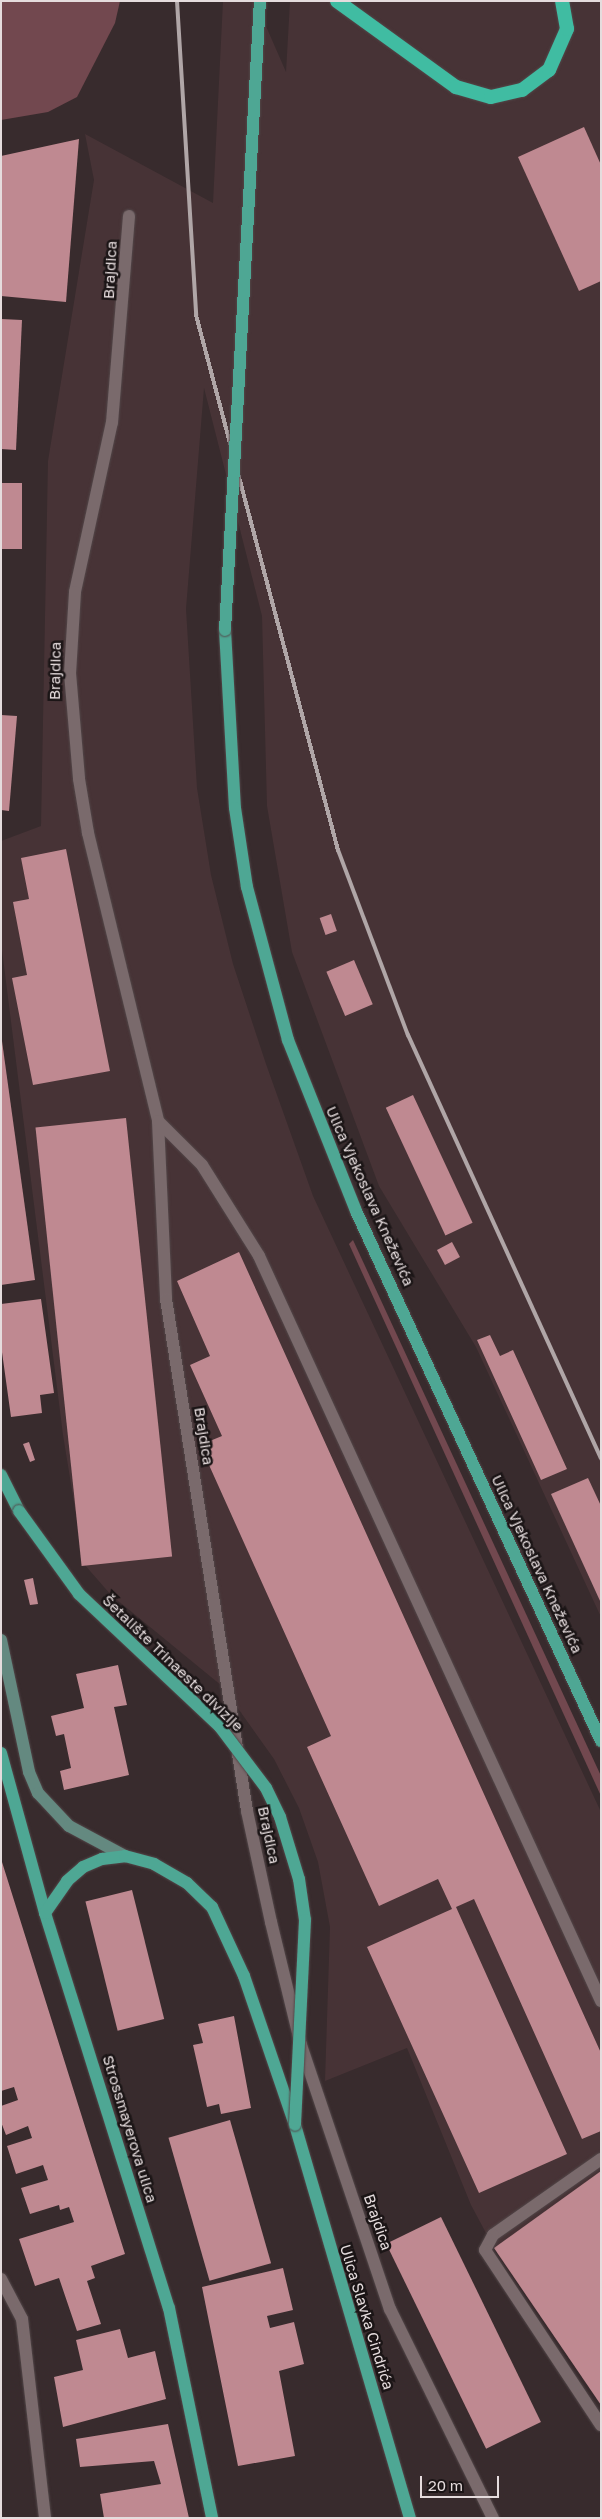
<!DOCTYPE html>
<meta charset="utf-8">
<style>
body{margin:0}
#map{position:relative;width:602px;height:2519px;overflow:hidden;background:#382b2d;font-family:"Golos Text",sans-serif}
div>[style]{position:absolute}
[style*='--x']{left:calc(var(--x)*1px);top:calc(var(--y)*1px);width:calc(var(--w)*1px);rotate:calc(var(--a)*1deg)}
.built>*{inset:0;background:#473336}
.green>*{inset:0;background:#72484f}
.building>*{inset:0;background:#bf8991;transform-origin:0 0}
.roads{filter:drop-shadow(0 0 1px #524749) drop-shadow(0 0 1px #524749)}
.minor>*{height:12px;margin:-6px;padding:0 6px;transform-origin:6px;border-radius:6px;background:#7a6a6c}
.tertiary>*{height:12px;margin:-6px;padding:0 6px;transform-origin:6px;border-radius:6px;background:#7a6a6c}
.secondary>*{height:12px;margin:-6px;padding:0 6px;transform-origin:6px;border-radius:6px;background:#648980}
.primary>*{height:12px;margin:-6px;padding:0 6px;transform-origin:6px;border-radius:6px;background:#4ea794}
.trunk>*{height:14px;margin:-7px;padding:0 7px;transform-origin:7px;border-radius:7px;background:#40bca2}
.rail>*{height:4px;margin:-2px;padding:0 2px;transform-origin:2px;border-radius:2px;background:#b0a6a7}
.bridges{filter:drop-shadow(0 0 1px #524749) drop-shadow(0 0 1px #524749)}
.primary-bridge>*{height:12px;margin:-6px;padding:0 6px;transform-origin:6px;border-radius:6px;background:#4ea794}
span{translate:-50% -50%;white-space:nowrap;text-align:center;line-height:1.15;-webkit-text-stroke:5px #1b1516;paint-order:stroke}
.street-label{font-size:15px;color:#e5dcdd}
.frame{position:absolute;inset:0;border:2px solid #e5dcdd;pointer-events:none}
.scale{position:absolute;left:420px;top:2476px;width:79px;height:22px;box-sizing:border-box;border:2px solid #e5dcdd;border-top:0;padding-left:6px;font-size:15px;line-height:18px;white-space:nowrap;color:#e5dcdd;-webkit-text-stroke:4px #1b1516;paint-order:stroke}
</style>
<div id="map">
<div class="built">
<i style="clip-path:polygon(223px 1px,255px 1px,286px 72px,290px 1px,601px 1px,601px 1617px,476px 1347px,379px 1186px,292px 952px,267px 806px,262px 616px,204px 388px,186px 609px,197px 788px,211px 875px,233px 964px,266px 1064px,313px 1196px,601px 1812px,601px 2405px,494px 2248px,471px 2205px,407px 2048px,325px 2081px,330px 1927px,318px 1862px,299px 1808px,274px 1759px,222px 1686px,111px 1595px,84px 1564px,63px 1435px,1px 942px,1px 841px,41px 826px,48px 461px,94px 180px,85px 134px,213px 203px)"></i>
</div>
<div class="green">
<i style="clip-path:polygon(1px 1px,120px 1px,115px 23px,77px 97px,48px 112px,1px 120px)"></i>
<i style="clip-path:polygon(353px 1240px,601px 1776px,601px 1796px,349px 1244px)"></i>
</div>
<div class="building">
<i style="clip-path:polygon(584px 127px,601px 165px,601px 281px,579px 291px,518px 157px)"></i>
<i style="clip-path:polygon(79px 139px,66px 302px,1px 296px,1px 156px)"></i>
<i style="clip-path:polygon(1px 319px,22px 320px,16px 450px,1px 449px)"></i>
<i style="left:1px;top:483px;width:21px;height:66px"></i>
<i style="clip-path:polygon(1px 715px,17px 716px,9px 811px,1px 810px)"></i>
<i style="clip-path:polygon(66px 849px,110px 1071px,33px 1085px,12px 978px,27px 975px,13px 902px,29px 899px,21px 858px)"></i>
<i style="left:331px;top:914px;width:18px;height:12px;rotate:71deg"></i>
<i style="left:354px;top:960px;width:48px;height:30px;rotate:67deg"></i>
<i style="clip-path:polygon(1px 1034px,35px 1280px,1px 1285px)"></i>
<i style="left:413px;top:1095px;width:141px;height:30px;rotate:65deg"></i>
<i style="left:126px;top:1118px;width:441px;height:91px;rotate:84deg"></i>
<i style="left:452px;top:1242px;width:17px;height:17px;rotate:62deg"></i>
<i style="clip-path:polygon(239px 1252px,601px 2053px,601px 2131px,582px 2139px,474px 1899px,456px 1907px,567px 2154px,479px 2193px,367px 1947px,452px 1909px,438px 1879px,379px 1906px,307px 1747px,331px 1736px,200px 1445px,222px 1436px,190px 1365px,210px 1356px,177px 1281px)"></i>
<i style="clip-path:polygon(41px 1299px,54px 1393px,40px 1395px,42px 1413px,11px 1417px,1px 1345px,1px 1304px)"></i>
<i style="clip-path:polygon(490px 1335px,500px 1356px,513px 1350px,567px 1469px,541px 1480px,477px 1340px)"></i>
<i style="clip-path:polygon(29px 1442px,35px 1460px,30px 1462px,23px 1444px)"></i>
<i style="clip-path:polygon(588px 1478px,601px 1506px,601px 1603px,551px 1494px)"></i>
<i style="clip-path:polygon(33px 1578px,38px 1604px,30px 1605px,24px 1580px)"></i>
<i style="clip-path:polygon(118px 1665px,127px 1705px,114px 1707px,129px 1775px,64px 1790px,60px 1771px,71px 1768px,64px 1734px,56px 1736px,51px 1716px,84px 1708px,76px 1674px)"></i>
<i style="clip-path:polygon(2px 1862px,125px 2254px,91px 2266px,95px 2278px,87px 2281px,101px 2324px,77px 2331px,59px 2278px,35px 2286px,19px 2239px,74px 2222px,69px 2207px,60px 2210px,59px 2205px,30px 2214px,21px 2188px,48px 2180px,43px 2165px,16px 2174px,7px 2146px,32px 2138px,28px 2126px,6px 2135px,1px 2122px,1px 2106px,18px 2100px,14px 2087px,1px 2091px)"></i>
<i style="left:132px;top:1890px;width:133px;height:48px;rotate:76deg"></i>
<i style="clip-path:polygon(234px 2016px,251px 2108px,221px 2114px,219px 2104px,207px 2107px,193px 2045px,203px 2043px,198px 2024px)"></i>
<i style="left:230px;top:2120px;width:149px;height:64px;rotate:74deg"></i>
<i style="clip-path:polygon(601px 2171px,601px 2405px,494px 2248px)"></i>
<i style="left:441px;top:2217px;width:228px;height:61px;rotate:64deg"></i>
<i style="clip-path:polygon(283px 2268px,293px 2310px,267px 2316px,270px 2328px,294px 2322px,304px 2364px,279px 2371px,295px 2456px,238px 2466px,202px 2287px)"></i>
<i style="clip-path:polygon(120px 2329px,128px 2358px,155px 2351px,166px 2399px,63px 2427px,54px 2377px,83px 2370px,76px 2340px)"></i>
<i style="clip-path:polygon(168px 2424px,189px 2518px,104px 2518px,100px 2494px,161px 2484px,154px 2461px,80px 2467px,76px 2439px)"></i>
</div>
<div class="roads">
<div class="minor">
<i style="--x:129;--y:216;--w:207;--a:94.7"></i>
<i style="--x:112;--y:422;--w:174;--a:102.3"></i>
<i style="--x:75;--y:592;--w:81;--a:93.5"></i>
<i style="--x:70;--y:673;--w:106;--a:85.1"></i>
<i style="--x:79;--y:779;--w:55;--a:80.5"></i>
<i style="--x:88;--y:833;--w:296;--a:76.3"></i>
<i style="--x:158;--y:1121;--w:178;--a:87.4"></i>
<i style="--x:166;--y:1299;--w:518;--a:81.01"></i>
<i style="--x:247;--y:1811;--w:114;--a:77.8"></i>
<i style="--x:271;--y:1922;--w:127;--a:76.3"></i>
<i style="--x:301;--y:2045;--w:279;--a:71.4"></i>
<i style="--x:390;--y:2309;--w:233;--a:63.8"></i>
<i style="--x:158;--y:1121;--w:62;--a:45"></i>
<i style="--x:202;--y:1165;--w:107;--a:57.9"></i>
<i style="--x:259;--y:1256;--w:820;--a:65.34"></i>
<i style="--x:601;--y:2159;--w:132;--a:144.9"></i>
<i style="--x:493;--y:2235;--w:17;--a:118"></i>
<i style="--x:485;--y:2250;--w:210;--a:56.5"></i>
</div>
<div class="tertiary">
<i style="--x:1;--y:2279;--w:45;--a:62.3"></i>
<i style="--x:22;--y:2319;--w:200;--a:83.4"></i>
</div>
<div class="secondary">
<i style="--x:1;--y:1640;--w:135;--a:78"></i>
<i style="--x:29;--y:1772;--w:23;--a:67"></i>
<i style="--x:38;--y:1793;--w:45;--a:46.8"></i>
<i style="--x:69;--y:1826;--w:64;--a:28.2"></i>
</div>
<div class="primary">
<i style="--x:225;--y:630;--w:178;--a:86.8"></i>
<i style="--x:235;--y:808;--w:80;--a:81.4"></i>
<i style="--x:247;--y:887;--w:158;--a:75"></i>
<i style="--x:288;--y:1040;--w:184;--a:68.3"></i>
<i style="--x:356;--y:1211;--w:584;--a:65.19"></i>
<i style="--x:1;--y:1475;--w:40;--a:63.4"></i>
<i style="--x:1;--y:1753;--w:166;--a:74.6"></i>
<i style="--x:45;--y:1913;--w:414;--a:72.6"></i>
<i style="--x:169;--y:2308;--w:214;--a:78.4"></i>
<i style="--x:45;--y:1913;--w:39;--a:-55"></i>
<i style="--x:67;--y:1881;--w:21;--a:-41"></i>
<i style="--x:83;--y:1867;--w:21;--a:-23"></i>
<i style="--x:102;--y:1859;--w:23;--a:-7"></i>
<i style="--x:125;--y:1856;--w:30;--a:15"></i>
<i style="--x:154;--y:1864;--w:38;--a:30"></i>
<i style="--x:187;--y:1883;--w:35;--a:44"></i>
<i style="--x:212;--y:1907;--w:76;--a:65.1"></i>
<i style="--x:244;--y:1976;--w:157;--a:71.1"></i>
<i style="--x:295;--y:2125;--w:409;--a:73.7"></i>
</div>
<div class="trunk">
<i style="--x:337;--y:1;--w:147;--a:35.9"></i>
<i style="--x:456;--y:87;--w:36;--a:16"></i>
<i style="--x:491;--y:97;--w:32;--a:-13"></i>
<i style="--x:522;--y:90;--w:34;--a:-37"></i>
<i style="--x:549;--y:70;--w:45;--a:-66.3"></i>
<i style="--x:567;--y:29;--w:28;--a:-100"></i>
</div>
</div>
<div class="rail">
<i style="--x:177;--y:1;--w:315;--a:86.5"></i>
<i style="--x:196;--y:315;--w:554;--a:75.14"></i>
<i style="--x:338;--y:850;--w:198;--a:69.3"></i>
<i style="--x:408;--y:1035;--w:465;--a:65.5"></i>
</div>
<div class="bridges">
<div class="primary-bridge">
<i style="--x:225;--y:630;--w:630;--a:-86.82"></i>
<i style="--x:19;--y:1511;--w:102;--a:54.1"></i>
<i style="--x:79;--y:1594;--w:194;--a:43.3"></i>
<i style="--x:220;--y:1727;--w:76;--a:53"></i>
<i style="--x:266;--y:1788;--w:32;--a:64"></i>
<i style="--x:280;--y:1817;--w:65;--a:73"></i>
<i style="--x:299;--y:1879;--w:41;--a:81.7"></i>
<i style="--x:305;--y:1920;--w:205;--a:92.8"></i>
</div>
</div>
<div class="street-label">
<span style="left:110px;top:270px;rotate:-87deg">Brajdica</span>
<span style="left:55px;top:671px;rotate:-89deg">Brajdica</span>
<span style="left:370px;top:1196px;rotate:66deg">Ulica Vjekoslava Kneževića</span>
<span style="left:204px;top:1436px;rotate:81deg">Brajdica</span>
<span style="left:537px;top:1564px;rotate:65deg">Ulica Vjekoslava Kneževića</span>
<span style="left:173px;top:1663px;rotate:44deg">Šetalište Trinaeste divizije</span>
<span style="left:269px;top:1835px;rotate:78deg">Brajdica</span>
<span style="left:130px;top:2129px;rotate:73deg">Strossmayerova ulica</span>
<span style="left:378px;top:2222px;rotate:71deg">Brajdica</span>
<span style="left:367px;top:2317px;rotate:73deg">Ulica Slavka Cindrića</span>
</div>
<div class="frame"></div>
<div class="scale">20 m</div>
</div>
